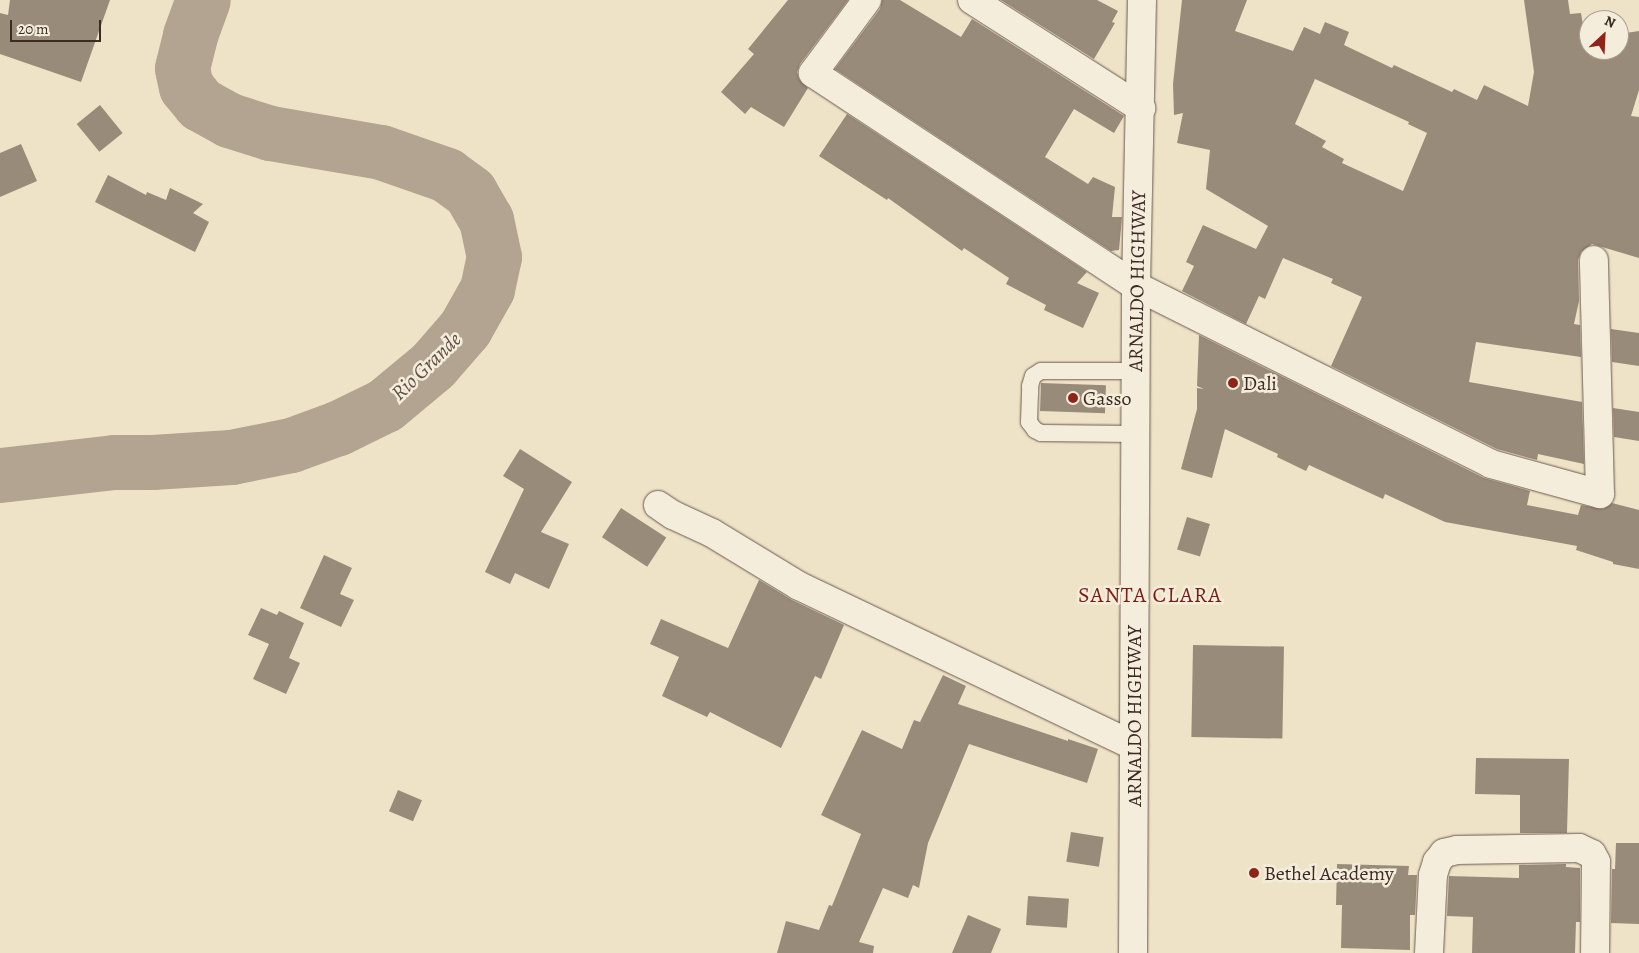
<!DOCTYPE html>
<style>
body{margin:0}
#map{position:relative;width:1639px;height:953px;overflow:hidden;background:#efe3c7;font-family:Alegreya,serif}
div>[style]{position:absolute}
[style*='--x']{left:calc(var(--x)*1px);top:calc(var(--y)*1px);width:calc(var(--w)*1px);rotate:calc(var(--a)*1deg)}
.river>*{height:55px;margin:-27.5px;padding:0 27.5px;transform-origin:27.5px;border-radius:27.5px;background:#b2a490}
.building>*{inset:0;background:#998b79;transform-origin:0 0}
.roads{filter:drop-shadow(0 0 1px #69594e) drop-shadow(0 0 1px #69594e)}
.service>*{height:16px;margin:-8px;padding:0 8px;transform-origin:8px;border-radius:8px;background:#f5eddb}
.minor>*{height:28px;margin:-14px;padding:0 14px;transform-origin:14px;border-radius:14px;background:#f5eddb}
.secondary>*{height:28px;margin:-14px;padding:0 14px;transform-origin:14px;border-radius:14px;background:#f5eddb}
.dots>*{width:14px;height:14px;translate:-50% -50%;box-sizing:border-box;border:2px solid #f5eddb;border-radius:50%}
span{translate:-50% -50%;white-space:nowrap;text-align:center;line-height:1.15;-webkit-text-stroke:5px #f5eddb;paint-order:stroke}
.street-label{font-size:20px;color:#3c2b25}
.poi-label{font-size:20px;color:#3c2b25}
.left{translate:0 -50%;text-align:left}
.water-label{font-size:21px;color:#5f4f45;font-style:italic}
.quarter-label{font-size:22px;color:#7a1f14;letter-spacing:1px}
.north{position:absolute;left:1579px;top:10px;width:50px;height:50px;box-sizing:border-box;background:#f5eddb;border:1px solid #ab9f92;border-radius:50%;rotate:25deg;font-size:14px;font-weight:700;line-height:20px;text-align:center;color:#3c2b25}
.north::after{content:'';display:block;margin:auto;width:18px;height:22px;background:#8f2418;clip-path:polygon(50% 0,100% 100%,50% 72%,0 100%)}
.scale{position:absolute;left:10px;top:20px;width:91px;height:22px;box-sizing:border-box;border:2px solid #3c2b25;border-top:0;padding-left:6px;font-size:15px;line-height:18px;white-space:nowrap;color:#3c2b25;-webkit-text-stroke:4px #f5eddb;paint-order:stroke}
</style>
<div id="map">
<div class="river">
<i style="--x:0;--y:475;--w:115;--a:-6.5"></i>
<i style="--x:114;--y:462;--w:38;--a:0"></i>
<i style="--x:152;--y:462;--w:79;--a:-3.6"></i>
<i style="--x:231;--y:457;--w:61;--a:-11.3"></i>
<i style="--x:291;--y:445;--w:50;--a:-19.9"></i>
<i style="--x:338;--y:428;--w:52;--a:-26.1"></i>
<i style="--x:385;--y:405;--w:62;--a:-39.8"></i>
<i style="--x:433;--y:365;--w:49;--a:-49.1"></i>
<i style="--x:465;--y:328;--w:45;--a:-60.6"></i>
<i style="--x:487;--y:289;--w:33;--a:-78"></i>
<i style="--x:494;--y:257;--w:38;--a:-102"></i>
<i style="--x:486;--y:220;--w:32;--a:-120"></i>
<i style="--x:470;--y:192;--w:29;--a:-144"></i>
<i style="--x:447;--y:175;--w:70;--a:-160.8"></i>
<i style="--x:381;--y:152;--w:113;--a:-170.3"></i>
<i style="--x:270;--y:133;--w:43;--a:-162.4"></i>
<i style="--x:229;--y:120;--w:33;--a:-151"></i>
<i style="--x:200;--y:104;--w:22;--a:-129"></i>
<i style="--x:186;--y:87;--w:19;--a:-102"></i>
<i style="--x:182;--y:68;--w:34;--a:-76"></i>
<i style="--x:190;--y:35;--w:37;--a:-70"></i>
</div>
<div class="building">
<i style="clip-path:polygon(10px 0,110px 0,81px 82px,0 54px,0 13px,8px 15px)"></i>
<i style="clip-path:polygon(788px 0,848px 0,800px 64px,797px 72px,799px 79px,808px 88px,784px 127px,751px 107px,745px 114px,721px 92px,754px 54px,748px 49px)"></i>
<i style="clip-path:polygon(882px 0,900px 0,961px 37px,972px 19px,1124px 116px,1114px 133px,1074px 109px,1045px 157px,1088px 184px,1093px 177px,1115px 187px,1112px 217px,1122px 217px,1119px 250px,1111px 251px,835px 69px,880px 9px)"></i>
<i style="clip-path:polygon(1001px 0,1097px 0,1118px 11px,1112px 22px,1115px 23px,1094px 59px)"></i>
<i style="clip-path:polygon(evenodd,1182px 0,1247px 0,1235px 31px,1293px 51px,1304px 27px,1320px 34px,1325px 22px,1349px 32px,1344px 45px,1392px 68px,1394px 65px,1452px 92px,1454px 89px,1477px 100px,1484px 85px,1528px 106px,1534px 72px,1524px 0,1568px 0,1570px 14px,1581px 13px,1585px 38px,1589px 37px,1589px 50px,1619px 50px,1619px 34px,1639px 31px,1639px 90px,1631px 116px,1639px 117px,1639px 258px,1592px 244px,1581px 252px,1578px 260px,1579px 301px,1574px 324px,1580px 325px,1581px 357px,1476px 342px,1469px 382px,1582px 402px,1584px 464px,1538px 454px,1537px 460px,1497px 449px,1331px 366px,1362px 297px,1331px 283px,1333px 279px,1283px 258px,1265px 299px,1259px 296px,1246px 324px,1182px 291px,1194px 266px,1186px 262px,1203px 225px,1256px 249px,1268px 226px,1206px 189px,1210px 150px,1177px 143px,1183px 113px,1174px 115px,1173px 84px,1182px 0,1315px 79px,1409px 122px,1408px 124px,1427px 133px,1403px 191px,1342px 163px,1344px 159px,1322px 147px,1326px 141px,1295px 124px,1315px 79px)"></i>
<i style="left:100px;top:105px;width:36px;height:30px;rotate:51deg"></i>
<i style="clip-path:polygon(847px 114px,1087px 272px,1077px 283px,1099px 293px,1083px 328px,1044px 310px,1046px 305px,1006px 284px,1009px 278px,964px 248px,962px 251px,888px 198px,887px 200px,819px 156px)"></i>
<i style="clip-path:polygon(21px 144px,37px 181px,0 197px,0 153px)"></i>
<i style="clip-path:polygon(108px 175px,146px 195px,147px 192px,166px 200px,170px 188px,203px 204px,193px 213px,209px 222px,195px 252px,95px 202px)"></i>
<i style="clip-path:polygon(1611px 329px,1639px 333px,1639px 366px,1612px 362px)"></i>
<i style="clip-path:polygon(1199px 335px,1484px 478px,1530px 491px,1527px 505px,1578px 515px,1581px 505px,1603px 509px,1612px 503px,1639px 510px,1639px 569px,1613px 564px,1613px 562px,1576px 550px,1577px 546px,1445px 522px,1385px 494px,1383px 499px,1309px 465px,1306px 471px,1277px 457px,1278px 454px,1225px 429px,1212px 478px,1181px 469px,1197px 409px,1197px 388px,1204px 389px,1197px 386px)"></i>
<i style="left:1041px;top:383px;width:65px;height:28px;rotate:2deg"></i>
<i style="clip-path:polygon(1613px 408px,1639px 412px,1639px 441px,1614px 437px)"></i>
<i style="clip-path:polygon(520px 449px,572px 482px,541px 532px,569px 544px,549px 589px,515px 573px,510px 584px,485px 572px,524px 489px,503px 476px)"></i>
<i style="left:621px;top:508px;width:54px;height:35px;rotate:33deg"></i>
<i style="left:1187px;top:517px;width:24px;height:34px;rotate:17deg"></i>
<i style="clip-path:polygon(324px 555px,352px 568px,340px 594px,354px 600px,341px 627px,300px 608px)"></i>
<i style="clip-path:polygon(759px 580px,792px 600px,844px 625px,821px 679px,815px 676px,781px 748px,710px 712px,707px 717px,662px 696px,679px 657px,650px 644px,661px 619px,728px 648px)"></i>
<i style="clip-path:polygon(261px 608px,277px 615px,279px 611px,304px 623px,289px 658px,300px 663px,286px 694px,253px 679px,269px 644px,248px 635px)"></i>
<i style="left:1193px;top:645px;width:91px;height:92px;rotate:1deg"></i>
<i style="clip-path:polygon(943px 675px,966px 686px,958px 704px,1068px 741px,1068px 739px,1098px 749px,1087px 783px,969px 744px,928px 843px,919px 888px,913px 885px,908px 898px,883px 888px,859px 942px,874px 946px,873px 953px,777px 953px,786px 921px,819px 930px,829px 905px,832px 906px,861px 834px,821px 815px,862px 730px,902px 749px,914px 720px,920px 722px)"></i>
<i style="clip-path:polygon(1476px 758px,1569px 759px,1567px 833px,1520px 833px,1520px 795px,1475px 794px)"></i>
<i style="left:398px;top:790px;width:26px;height:23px;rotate:23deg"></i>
<i style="left:1071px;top:832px;width:33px;height:30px;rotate:9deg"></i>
<i style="clip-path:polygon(1616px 843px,1639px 843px,1639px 924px,1611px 923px,1612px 869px,1615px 869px)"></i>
<i style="clip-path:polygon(1337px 864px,1409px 866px,1408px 875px,1417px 875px,1415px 915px,1410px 915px,1410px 950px,1341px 948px,1342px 905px,1336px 905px)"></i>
<i style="clip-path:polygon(1566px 864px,1566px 867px,1580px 868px,1580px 922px,1576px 922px,1575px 953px,1472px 953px,1473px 917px,1447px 916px,1449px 876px,1519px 878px,1519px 865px)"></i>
<i style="left:1028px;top:896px;width:41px;height:29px;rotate:4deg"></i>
<i style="clip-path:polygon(968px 915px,1001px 929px,991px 953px,952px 953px)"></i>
</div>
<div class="roads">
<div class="service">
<i style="--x:1135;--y:434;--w:94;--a:-179.4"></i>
<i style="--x:1041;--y:433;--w:7;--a:-153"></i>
<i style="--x:1035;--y:430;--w:10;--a:-127"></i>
<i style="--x:1029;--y:422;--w:36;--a:-88"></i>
<i style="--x:1030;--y:386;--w:10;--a:-73"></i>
<i style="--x:1033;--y:376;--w:9;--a:-32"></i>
<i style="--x:1041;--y:371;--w:95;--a:0"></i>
</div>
<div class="minor">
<i style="--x:867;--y:0;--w:91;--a:126.5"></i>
<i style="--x:813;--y:73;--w:387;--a:33.4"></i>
<i style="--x:1136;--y:286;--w:397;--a:26.6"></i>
<i style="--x:1491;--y:464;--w:113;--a:15.4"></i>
<i style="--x:1600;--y:494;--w:234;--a:-91.5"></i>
<i style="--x:972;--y:0;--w:201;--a:32.6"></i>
<i style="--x:658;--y:505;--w:18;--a:34"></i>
<i style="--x:673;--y:515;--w:43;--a:24.8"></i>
<i style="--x:712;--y:533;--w:102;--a:31.3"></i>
<i style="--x:799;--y:586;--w:371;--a:25.5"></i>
<i style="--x:1429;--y:953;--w:78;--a:-87.1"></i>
<i style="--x:1433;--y:875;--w:14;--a:-73"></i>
<i style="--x:1437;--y:862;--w:11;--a:-52"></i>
<i style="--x:1444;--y:853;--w:13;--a:-13"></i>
<i style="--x:1457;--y:850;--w:122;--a:-0.9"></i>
<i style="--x:1579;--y:848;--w:14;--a:25"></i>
<i style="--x:1592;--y:854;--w:9;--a:63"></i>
<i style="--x:1596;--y:862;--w:91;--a:90.6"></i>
</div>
<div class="secondary">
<i style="--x:1133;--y:953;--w:667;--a:-89.74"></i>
<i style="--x:1136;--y:286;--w:286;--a:-88.8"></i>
</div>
</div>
<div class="dots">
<i style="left:1233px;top:383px;background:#8f2418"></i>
<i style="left:1073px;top:398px;background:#8f2418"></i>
<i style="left:1254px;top:873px;background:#8f2418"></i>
</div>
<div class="street-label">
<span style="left:1137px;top:281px;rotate:-89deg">ARNALDO HIGHWAY</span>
<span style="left:1134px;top:716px;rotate:-90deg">ARNALDO HIGHWAY</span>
</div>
<div class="poi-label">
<span class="left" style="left:1243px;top:383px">Dali</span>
<span class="left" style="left:1083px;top:398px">Gasso</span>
<span class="left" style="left:1264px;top:873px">Bethel Academy</span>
</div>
<div class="water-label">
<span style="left:426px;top:366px;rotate:-44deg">Rio Grande</span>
</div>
<div class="quarter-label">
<span style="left:1150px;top:596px">SANTA CLARA</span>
</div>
<div class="north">N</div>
<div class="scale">20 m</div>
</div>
